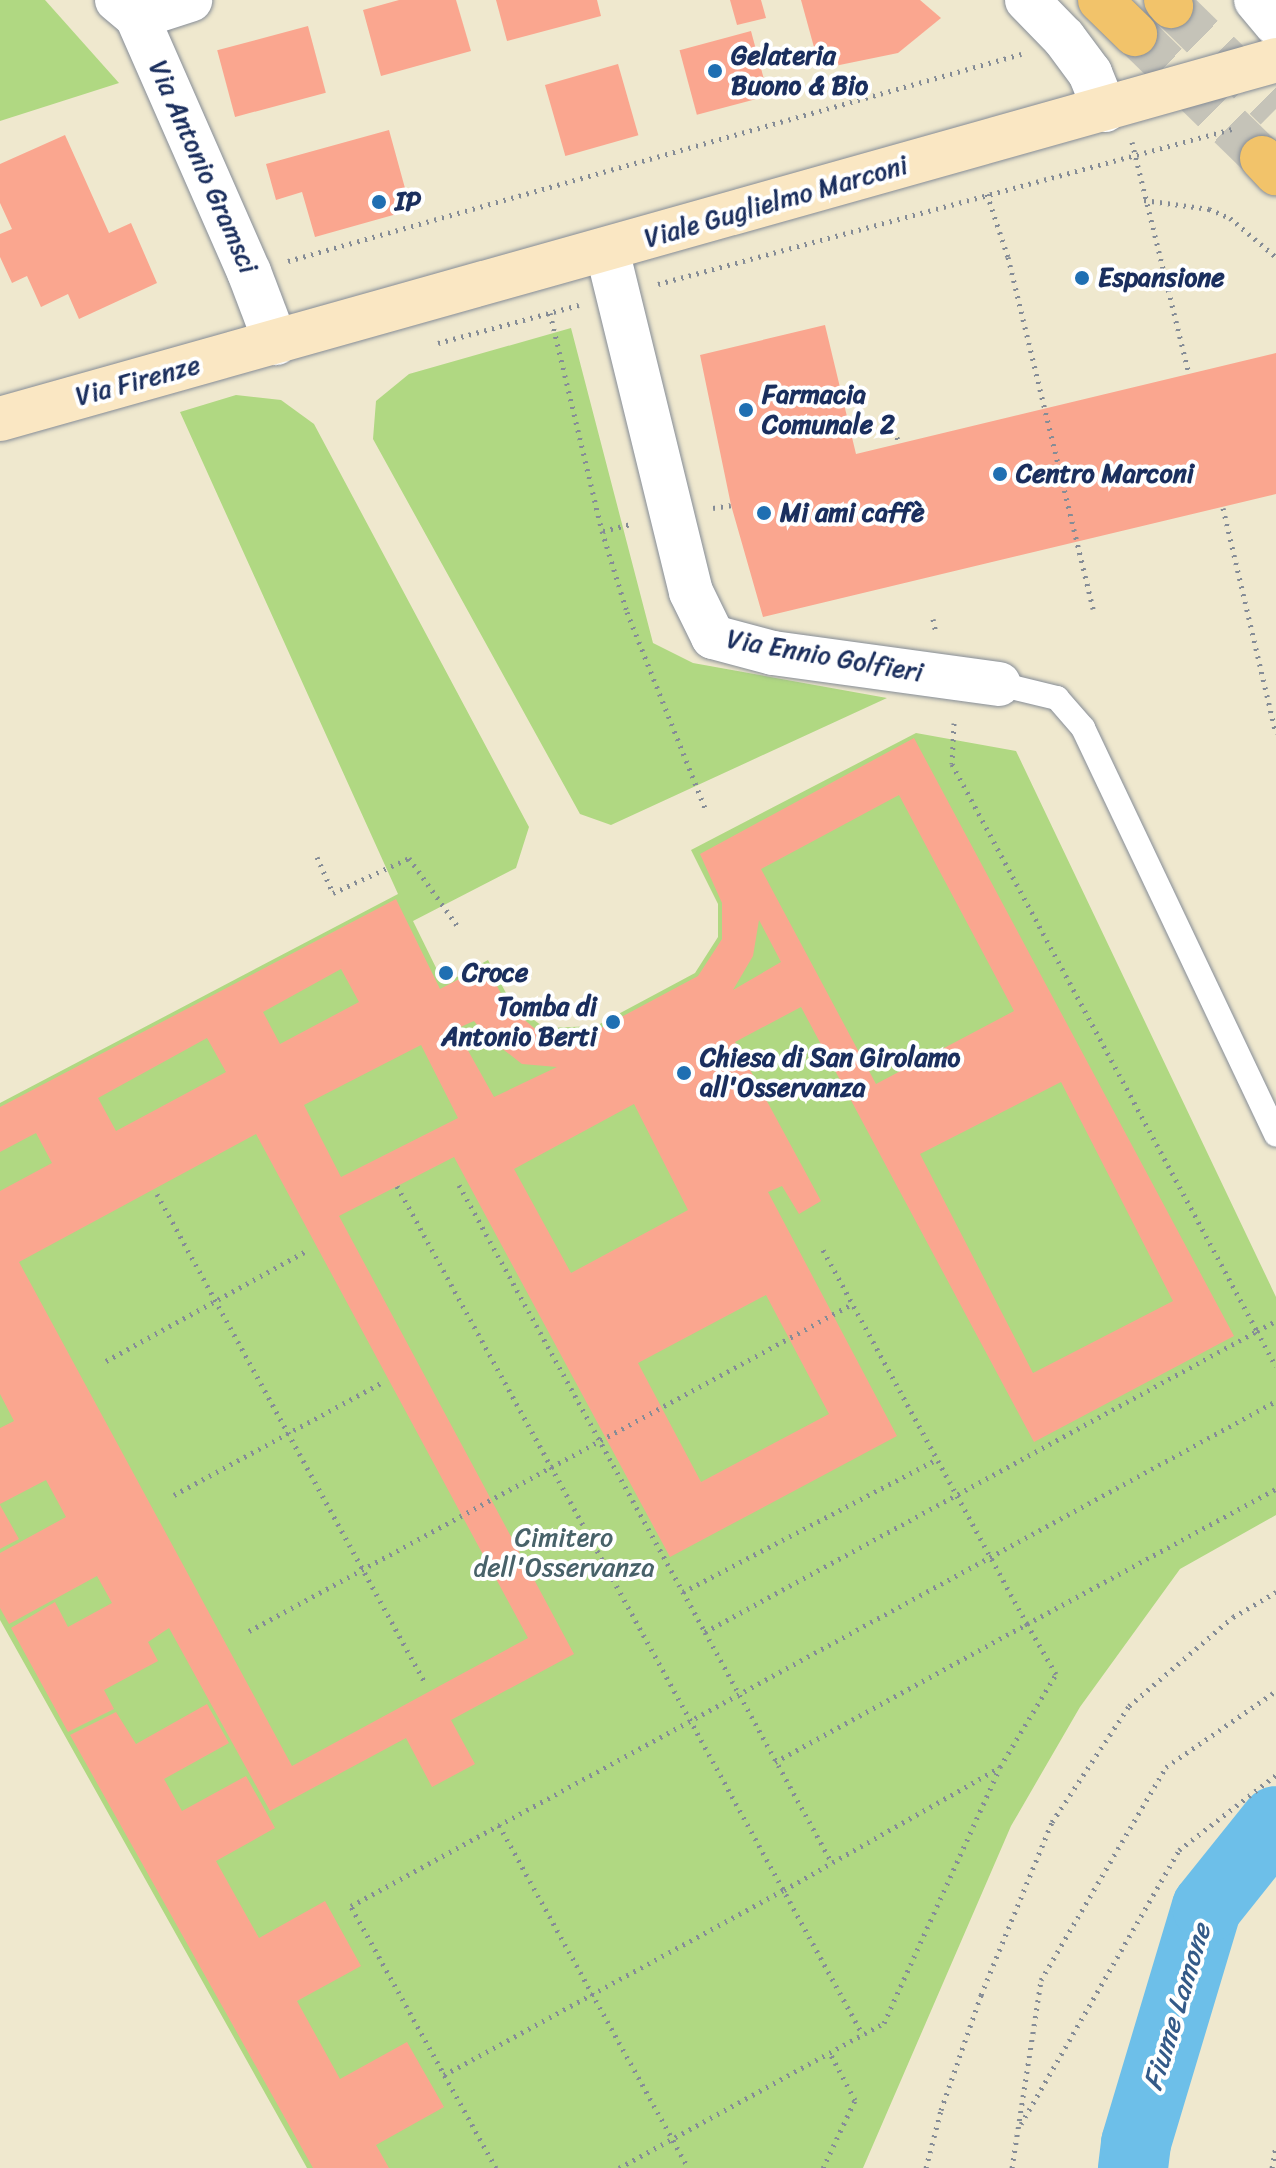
<!DOCTYPE html>
<meta charset="utf-8">
<style>
body{margin:0}
#map{position:relative;width:1276px;height:2168px;overflow:hidden;background:#efe8ce;font-family:Sriracha,sans-serif}
div>[style]{position:absolute}
[style*='--x']{left:calc(var(--x)*1px);top:calc(var(--y)*1px);width:calc(var(--w)*1px);rotate:calc(var(--a)*1deg)}
.green>*{inset:0;background:#b0d882}
.river>*{height:70px;margin:-35px;padding:0 35px;transform-origin:35px;border-radius:35px;background:#6dbfe9}
.building>*{inset:0;background:#faa68f;transform-origin:0 0}
.primary-tunnel>*{height:44px;margin-top:-22px;transform-origin:0;background:repeating-linear-gradient(90deg,#c5c3b8 0 44px,transparent 0 66px)}
.path>*{height:5px;margin-top:-2.5px;transform-origin:0;background:repeating-linear-gradient(90deg,#858c96 0 2px,transparent 0 8px)}
.roads{filter:drop-shadow(0 0 2px #858c96) drop-shadow(0 0 2px #858c96)}
.lane>*{height:24px;margin:-12px;padding:0 12px;transform-origin:12px;border-radius:12px;background:#fff}
.street>*{height:44px;margin:-22px;padding:0 22px;transform-origin:22px;border-radius:22px;background:#fff}
.secondary>*{height:44px;margin:-22px;padding:0 22px;transform-origin:22px;border-radius:22px;background:#fae7c3}
.primary>*{height:44px;margin:-22px;padding:0 22px;transform-origin:22px;border-radius:22px;background:#f2c36a}
.dots>*{width:22px;height:22px;translate:-50% -50%;box-sizing:border-box;border:4px solid #fff;border-radius:50%}
span{translate:-50% -50%;white-space:nowrap;text-align:center;line-height:1.15;-webkit-text-stroke:8px #fff;paint-order:stroke}
.poi-label{font-size:26px;color:#1b2f5e;font-weight:700}
.left{translate:0 -50%;text-align:left}
.right{translate:-100% -50%;text-align:right}
.street-label{font-size:26px;color:#1b2f5e}
.park-label{font-size:26px;color:#486269}
.water-label{font-size:28px;color:#345a88;font-style:italic}
</style>
<div id="map">
<div class="green">
<i style="clip-path:polygon(0 0,45px 0,119px 83px,0 121px)"></i>
<i style="clip-path:polygon(571px 328px,653px 643px,693px 663px,887px 698px,611px 825px,580px 814px,373px 439px,376px 401px,409px 374px)"></i>
<i style="clip-path:polygon(236px 395px,281px 400px,314px 424px,529px 827px,516px 868px,413px 921px,444px 984px,488px 960px,512px 1004px,545px 1028px,596px 1026px,695px 973px,718px 937px,718px 904px,691px 850px,916px 733px,1016px 751px,1276px 1297px,1276px 1515px,1180px 1569px,1080px 1707px,1011px 1826px,863px 2168px,307px 2168px,0 1620px,0 1103px,398px 894px,180px 412px)"></i>
</div>
<div class="river">
<i style="--x:1133;--y:2168;--w:25;--a:-83"></i>
<i style="--x:1136;--y:2143;--w:246;--a:-73.3"></i>
<i style="--x:1207;--y:1907;--w:110;--a:-51.3"></i>
</div>
<div class="building">
<i style="clip-path:polygon(399px 0,456px 0,471px 51px,381px 76px,363px 10px)"></i>
<i style="clip-path:polygon(496px 0,597px 0,601px 16px,507px 41px)"></i>
<i style="clip-path:polygon(730px 0,761px 0,766px 18px,737px 25px)"></i>
<i style="clip-path:polygon(801px 0,920px 0,941px 18px,898px 53px,820px 69px)"></i>
<i style="left:308px;top:26px;width:69px;height:94px;rotate:75deg"></i>
<i style="left:751px;top:31px;width:67px;height:74px;rotate:75deg"></i>
<i style="left:618px;top:64px;width:74px;height:76px;rotate:74deg"></i>
<i style="clip-path:polygon(389px 130px,411px 210px,315px 237px,302px 192px,276px 200px,266px 164px)"></i>
<i style="clip-path:polygon(65px 135px,109px 233px,131px 223px,157px 283px,79px 319px,68px 294px,41px 307px,27px 276px,12px 283px,0 257px,0 234px,12px 229px,0 203px,0 164px)"></i>
<i style="clip-path:polygon(825px 325px,856px 454px,1276px 353px,1276px 494px,763px 617px,731px 505px,700px 355px)"></i>
<i style="clip-path:polygon(evenodd,914px 738px,1234px 1336px,1034px 1442px,801px 1007px,735px 1042px,821px 1201px,799px 1214px,782px 1186px,768px 1192px,897px 1436px,670px 1557px,454px 1157px,339px 1216px,574px 1654px,451px 1720px,475px 1764px,432px 1787px,406px 1738px,270px 1811px,169px 1628px,148px 1642px,158px 1661px,104px 1690px,114px 1709px,68px 1732px,11px 1628px,55px 1602px,68px 1627px,112px 1603px,97px 1576px,9px 1624px,0 1608px,0 1553px,66px 1517px,46px 1480px,0 1504px,0 1428px,14px 1421px,0 1394px,0 1191px,52px 1163px,36px 1133px,0 1152px,0 1107px,396px 899px,440px 989px,486px 965px,507px 1005px,540px 1033px,595px 1031px,698px 976px,722px 939px,722px 903px,700px 854px,914px 738px,899px 795px,1014px 1011px,876px 1084px,761px 869px,899px 795px,914px 738px,759px 920px,781px 962px,733px 990px,753px 956px,759px 920px,914px 738px,341px 969px,359px 1002px,280px 1044px,263px 1012px,341px 969px,914px 738px,474px 1021px,486px 1036px,522px 1064px,557px 1067px,494px 1097px,456px 1029px,474px 1021px,914px 738px,207px 1038px,226px 1072px,116px 1131px,98px 1098px,207px 1038px,914px 738px,421px 1045px,458px 1118px,341px 1177px,304px 1105px,421px 1045px,914px 738px,1061px 1082px,1173px 1301px,1033px 1373px,920px 1154px,1061px 1082px,914px 738px,634px 1104px,688px 1210px,571px 1273px,514px 1169px,634px 1104px,914px 738px,256px 1134px,528px 1638px,292px 1766px,19px 1262px,256px 1134px,914px 738px,766px 1295px,829px 1414px,701px 1482px,638px 1363px,766px 1295px)"></i>
<i style="clip-path:polygon(0 1505px,19px 1539px,0 1549px)"></i>
<i style="clip-path:polygon(207px 1704px,229px 1743px,164px 1779px,182px 1811px,246px 1776px,275px 1828px,216px 1861px,259px 1938px,325px 1901px,361px 1966px,297px 2001px,340px 2079px,407px 2042px,444px 2107px,376px 2145px,389px 2168px,313px 2168px,70px 1735px,116px 1712px,136px 1744px)"></i>
</div>
<div class="primary-tunnel">
<i style="--x:1171;--y:6;--w:147;--a:44.4"></i>
<i style="--x:1135;--y:34;--w:177;--a:44.3"></i>
</div>
<div class="path">
<i style="--x:1132;--y:142;--w:239;--a:76.2"></i>
<i style="--x:987;--y:194;--w:66;--a:71.6"></i>
<i style="--x:1008;--y:257;--w:362;--a:76.4"></i>
<i style="--x:1144;--y:200;--w:66;--a:7.9"></i>
<i style="--x:1209;--y:209;--w:23;--a:23"></i>
<i style="--x:1230;--y:218;--w:60;--a:40.3"></i>
<i style="--x:288;--y:261;--w:762;--a:-15.77"></i>
<i style="--x:658;--y:284;--w:595;--a:-15.11"></i>
<i style="--x:550;--y:313;--w:224;--a:76.6"></i>
<i style="--x:602;--y:531;--w:85;--a:72.8"></i>
<i style="--x:627;--y:612;--w:211;--a:68.3"></i>
<i style="--x:438;--y:343;--w:146;--a:-15.1"></i>
<i style="--x:892;--y:422;--w:22;--a:72"></i>
<i style="--x:713;--y:508;--w:18;--a:-9"></i>
<i style="--x:1223;--y:508;--w:232;--a:76.8"></i>
<i style="--x:603;--y:531;--w:30;--a:-14"></i>
<i style="--x:933;--y:619;--w:14;--a:78"></i>
<i style="--x:954;--y:723;--w:41;--a:92.8"></i>
<i style="--x:952;--y:764;--w:644;--a:61.72"></i>
<i style="--x:1257;--y:1331;--w:21;--a:-28"></i>
<i style="--x:317;--y:857;--w:39;--a:66"></i>
<i style="--x:333;--y:893;--w:84;--a:-24.7"></i>
<i style="--x:409;--y:858;--w:86;--a:54.5"></i>
<i style="--x:459;--y:1185;--w:510;--a:61.17"></i>
<i style="--x:705;--y:1632;--w:629;--a:-28.6"></i>
<i style="--x:1257;--y:1331;--w:40;--a:62"></i>
<i style="--x:397;--y:1186;--w:968;--a:61.24"></i>
<i style="--x:157;--y:1194;--w:558;--a:61.27"></i>
<i style="--x:106;--y:1361;--w:230;--a:-28.8"></i>
<i style="--x:174;--y:1495;--w:238;--a:-28.4"></i>
<i style="--x:683;--y:1592;--w:285;--a:-27.6"></i>
<i style="--x:249;--y:1631;--w:686;--a:-28.47"></i>
<i style="--x:705;--y:1632;--w:264;--a:61.2"></i>
<i style="--x:775;--y:1762;--w:287;--a:-28.7"></i>
<i style="--x:1027;--y:1624;--w:428;--a:-118.6"></i>
<i style="--x:499;--y:1825;--w:392;--a:61.1"></i>
<i style="--x:444;--y:2075;--w:387;--a:-28.6"></i>
<i style="--x:784;--y:1890;--w:247;--a:-29.6"></i>
<i style="--x:1021;--y:2124;--w:316;--a:-60"></i>
<i style="--x:1179;--y:1850;--w:123;--a:-37.7"></i>
<i style="--x:496;--y:2168;--w:299;--a:-119"></i>
<i style="--x:351;--y:1906;--w:1054;--a:-28.63"></i>
<i style="--x:619;--y:2168;--w:302;--a:-28.7"></i>
<i style="--x:884;--y:2023;--w:281;--a:-65.6"></i>
<i style="--x:1000;--y:1767;--w:109;--a:-58.9"></i>
<i style="--x:1056;--y:1674;--w:58;--a:-120.1"></i>
<i style="--x:1027;--y:1624;--w:283;--a:-28.5"></i>
<i style="--x:823;--y:2168;--w:75;--a:-64.8"></i>
<i style="--x:855;--y:2100;--w:53;--a:-118"></i>
<i style="--x:926;--y:2168;--w:60;--a:-75.5"></i>
<i style="--x:941;--y:2110;--w:122;--a:-70.8"></i>
<i style="--x:981;--y:1995;--w:187;--a:-67.7"></i>
<i style="--x:1052;--y:1822;--w:139;--a:-56.4"></i>
<i style="--x:1129;--y:1706;--w:137;--a:-40.6"></i>
<i style="--x:1233;--y:1617;--w:50;--a:-30.2"></i>
<i style="--x:1012;--y:2168;--w:190;--a:-81.2"></i>
<i style="--x:1041;--y:1980;--w:247;--a:-59.6"></i>
<i style="--x:1166;--y:1767;--w:134;--a:-34.6"></i>
<i style="--x:1272;--y:2168;--w:23;--a:-80"></i>
</div>
<div class="roads">
<div class="lane">
<i style="--x:999;--y:684;--w:60;--a:13.6"></i>
<i style="--x:1057;--y:698;--w:40;--a:49"></i>
<i style="--x:1083;--y:728;--w:450;--a:64.6"></i>
</div>
<div class="street">
<i style="--x:117;--y:0;--w:26;--a:40"></i>
<i style="--x:137;--y:17;--w:279;--a:66.3"></i>
<i style="--x:249;--y:272;--w:76;--a:69.2"></i>
<i style="--x:1027;--y:0;--w:53;--a:45.8"></i>
<i style="--x:1064;--y:38;--w:44;--a:53.4"></i>
<i style="--x:1090;--y:73;--w:40;--a:68"></i>
<i style="--x:1256;--y:0;--w:31;--a:50"></i>
<i style="--x:137;--y:17;--w:56;--a:-17.8"></i>
<i style="--x:607;--y:250;--w:352;--a:76.2"></i>
<i style="--x:691;--y:592;--w:50;--a:63.9"></i>
<i style="--x:713;--y:637;--w:62;--a:14.9"></i>
<i style="--x:773;--y:653;--w:228;--a:7.8"></i>
</div>
<div class="secondary">
<i style="--x:0;--y:419;--w:1326;--a:-15.71"></i>
</div>
<div class="primary">
<i style="--x:1100;--y:0;--w:49;--a:44.2"></i>
<i style="--x:1166;--y:0;--w:8;--a:50"></i>
<i style="--x:1262;--y:158;--w:21;--a:47"></i>
</div>
</div>
<div class="dots">
<i style="left:715px;top:71px;background:#1f6fb2"></i>
<i style="left:379px;top:202px;background:#1f6fb2"></i>
<i style="left:1082px;top:278px;background:#1f6fb2"></i>
<i style="left:746px;top:410px;background:#1f6fb2"></i>
<i style="left:1000px;top:474px;background:#1f6fb2"></i>
<i style="left:764px;top:513px;background:#1f6fb2"></i>
<i style="left:446px;top:973px;background:#1f6fb2"></i>
<i style="left:613px;top:1022px;background:#1f6fb2"></i>
<i style="left:684px;top:1073px;background:#1f6fb2"></i>
</div>
<div class="poi-label">
<span class="left" style="left:731px;top:71px">Gelateria<br>Buono &amp; Bio</span>
<span class="left" style="left:395px;top:202px">IP</span>
<span class="left" style="left:1098px;top:278px">Espansione</span>
<span class="left" style="left:762px;top:410px">Farmacia<br>Comunale 2</span>
<span class="left" style="left:1016px;top:474px">Centro Marconi</span>
<span class="left" style="left:780px;top:513px">Mi ami caffè</span>
<span class="left" style="left:462px;top:973px">Croce</span>
<span class="right" style="left:597px;top:1022px">Tomba di<br>Antonio Berti</span>
<span class="left" style="left:700px;top:1073px">Chiesa di San Girolamo<br>all'Osservanza</span>
</div>
<div class="street-label">
<span style="left:203px;top:167px;rotate:66deg">Via Antonio Gramsci</span>
<span style="left:776px;top:202px;rotate:-16deg">Viale Guglielmo Marconi</span>
<span style="left:138px;top:381px;rotate:-15deg">Via Firenze</span>
<span style="left:825px;top:656px;rotate:10deg">Via Ennio Golfieri</span>
</div>
<div class="park-label">
<span style="left:564px;top:1553px">Cimitero<br>dell'Osservanza</span>
</div>
<div class="water-label">
<span style="left:1177px;top:2007px;rotate:-73deg">Fiume Lamone</span>
</div>
</div>
